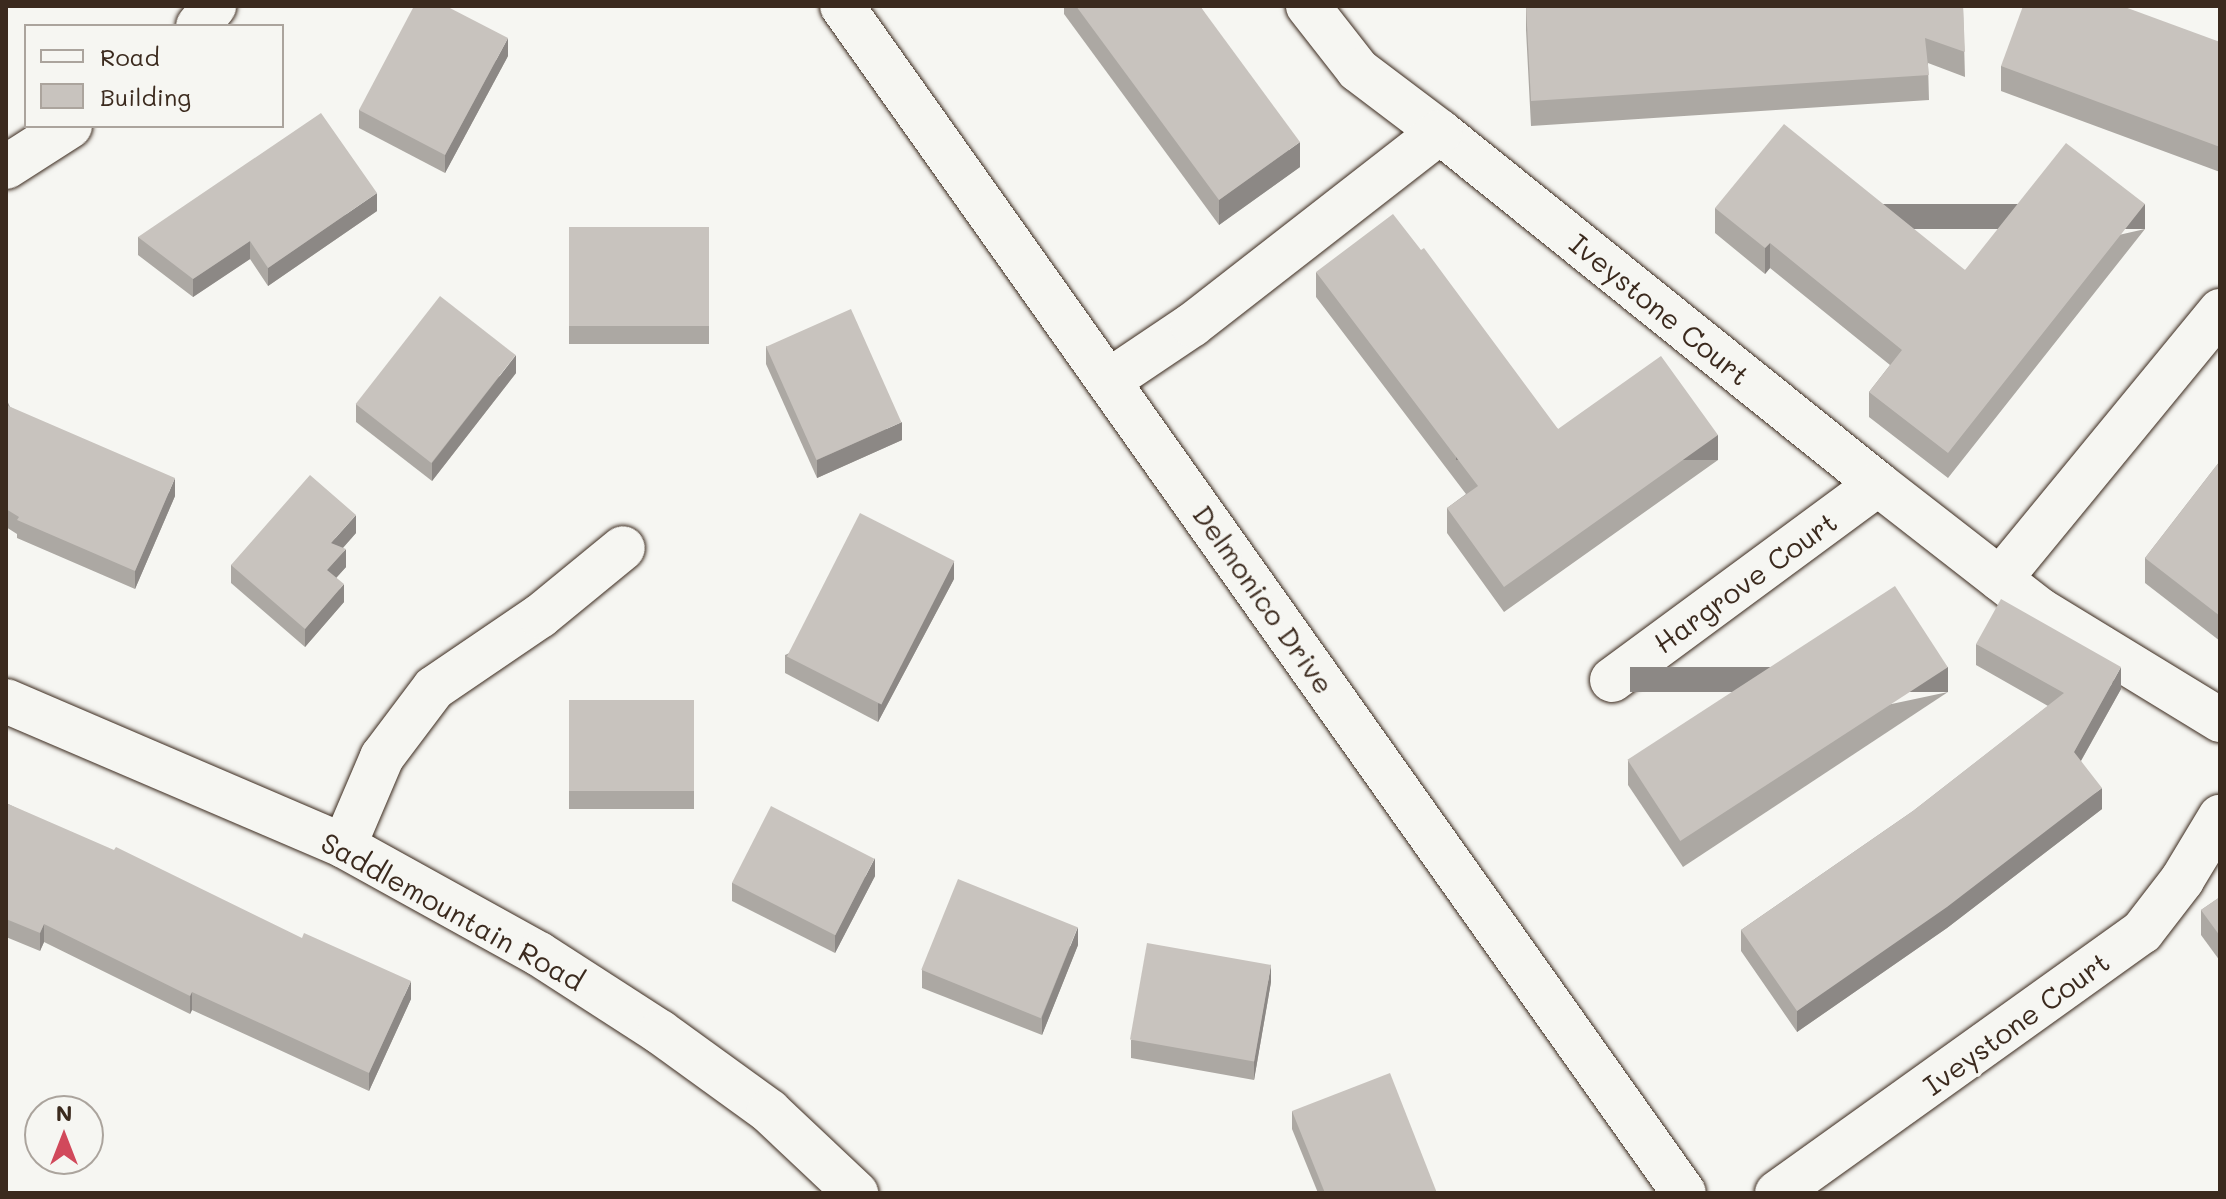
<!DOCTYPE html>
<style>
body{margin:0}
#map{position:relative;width:2226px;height:1199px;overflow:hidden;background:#f6f6f2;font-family:Mali,sans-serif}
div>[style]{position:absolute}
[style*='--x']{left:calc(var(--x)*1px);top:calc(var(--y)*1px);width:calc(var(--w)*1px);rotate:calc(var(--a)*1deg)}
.roads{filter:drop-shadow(0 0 2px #3b2a1e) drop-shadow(0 0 2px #3b2a1e)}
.minor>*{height:44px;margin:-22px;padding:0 22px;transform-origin:22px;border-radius:22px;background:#f6f6f2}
.tertiary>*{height:44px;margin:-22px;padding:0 22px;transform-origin:22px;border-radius:22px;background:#f6f6f2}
.wall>*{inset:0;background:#aca8a3;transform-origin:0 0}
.shaded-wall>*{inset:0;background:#8c8885;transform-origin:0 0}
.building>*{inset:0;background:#c8c3be;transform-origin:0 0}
span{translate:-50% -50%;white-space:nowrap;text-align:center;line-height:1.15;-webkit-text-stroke:7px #f6f6f2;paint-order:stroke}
.street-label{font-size:28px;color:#3b2a1e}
.frame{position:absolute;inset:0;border:8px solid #3b2a1e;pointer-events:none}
.legend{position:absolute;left:24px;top:24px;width:260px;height:104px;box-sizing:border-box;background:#f6f6f2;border:2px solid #aba49d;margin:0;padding:10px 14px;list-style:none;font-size:24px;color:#3b2a1e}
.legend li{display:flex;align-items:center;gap:16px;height:40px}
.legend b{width:40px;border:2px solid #aba49d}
.north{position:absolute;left:24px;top:1095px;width:80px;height:80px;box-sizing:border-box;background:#f6f6f2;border:2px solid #aba49d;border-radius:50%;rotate:0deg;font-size:22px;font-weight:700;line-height:32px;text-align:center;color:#3b2a1e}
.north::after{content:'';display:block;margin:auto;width:28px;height:36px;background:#d1495b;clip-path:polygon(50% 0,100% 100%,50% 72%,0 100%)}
</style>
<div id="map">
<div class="roads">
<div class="minor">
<i style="--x:1308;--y:6;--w:81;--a:52"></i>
<i style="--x:1358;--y:70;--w:103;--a:37.1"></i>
<i style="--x:1440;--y:132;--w:562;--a:38.79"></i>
<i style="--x:1878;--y:484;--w:205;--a:37.9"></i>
<i style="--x:2040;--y:610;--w:211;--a:31.4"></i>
<i style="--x:198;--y:26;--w:26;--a:-51"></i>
<i style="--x:6;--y:167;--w:76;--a:-32.6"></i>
<i style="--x:1110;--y:380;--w:99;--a:-33.9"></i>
<i style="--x:1192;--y:325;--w:314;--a:-37.9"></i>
<i style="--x:2000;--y:579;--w:347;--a:-50.6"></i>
<i style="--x:1612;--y:680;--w:330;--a:-36.4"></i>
<i style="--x:6;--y:701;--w:368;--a:23.2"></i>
<i style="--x:344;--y:846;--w:223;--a:29"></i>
<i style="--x:539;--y:954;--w:144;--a:32.8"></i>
<i style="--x:660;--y:1032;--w:135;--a:35.9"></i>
<i style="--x:769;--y:1111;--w:120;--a:43.3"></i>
<i style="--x:344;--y:846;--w:97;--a:-66.9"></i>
<i style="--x:382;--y:757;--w:86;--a:-53"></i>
<i style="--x:434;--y:688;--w:128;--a:-34.2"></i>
<i style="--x:540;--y:616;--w:107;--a:-39.3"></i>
<i style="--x:1777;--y:1193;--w:449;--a:-35.6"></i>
<i style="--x:2142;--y:932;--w:66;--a:-52.4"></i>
<i style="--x:2182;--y:880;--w:74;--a:-58.9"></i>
</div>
<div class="tertiary">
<i style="--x:842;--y:6;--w:1455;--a:54.65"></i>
</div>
</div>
<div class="wall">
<i style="clip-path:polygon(1064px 6px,1200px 6px,1300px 167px,1219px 225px,1064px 14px)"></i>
<i style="clip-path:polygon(1526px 6px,1963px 6px,1965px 77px,1928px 63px,1929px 100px,1531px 126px,1526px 30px)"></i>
<i style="clip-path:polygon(2220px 42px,2220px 172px,2001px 91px,2001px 66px)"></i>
<i style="clip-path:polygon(508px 56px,445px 173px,359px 128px,359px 110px)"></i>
<i style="clip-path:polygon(1715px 208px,1965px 270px,2145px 229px,1948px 478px,1869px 417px,1869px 392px,1890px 365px,1770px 268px,1765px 274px,1715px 233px)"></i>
<i style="clip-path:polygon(377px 211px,268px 286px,250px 259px,193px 297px,138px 255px,138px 237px)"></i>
<i style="left:569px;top:227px;width:140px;height:117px"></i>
<i style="clip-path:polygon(1316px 272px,1558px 429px,1718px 460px,1504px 612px,1447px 533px,1447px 508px,1466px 494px,1316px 297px)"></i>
<i style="clip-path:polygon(766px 346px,902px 440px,817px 478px,766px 364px)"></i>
<i style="clip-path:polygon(516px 373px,432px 481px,356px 422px,356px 404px)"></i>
<i style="clip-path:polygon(6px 398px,10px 407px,175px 496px,135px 589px,17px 538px,17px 534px,6px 527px)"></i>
<i style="clip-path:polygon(2220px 461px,2220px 641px,2145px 583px,2145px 558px)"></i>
<i style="clip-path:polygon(356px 533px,343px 548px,346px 567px,336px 578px,344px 602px,305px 647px,231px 583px,231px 565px)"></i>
<i style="clip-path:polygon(954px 579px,878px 722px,785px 673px,785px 655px)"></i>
<i style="clip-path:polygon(1976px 644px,2121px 689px,2081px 761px,2102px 809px,1947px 928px,1797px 1032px,1741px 951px,1741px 930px,1913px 811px,2048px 706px,1976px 665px)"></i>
<i style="clip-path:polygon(1948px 692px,1683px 867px,1628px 785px,1628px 760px)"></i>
<i style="left:569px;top:700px;width:125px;height:109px"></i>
<i style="clip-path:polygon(6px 803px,411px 999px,369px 1091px,192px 1010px,190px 1014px,44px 942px,40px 951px,6px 937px)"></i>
<i style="clip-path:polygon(875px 876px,835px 953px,732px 901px,732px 883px)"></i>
<i style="clip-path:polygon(2220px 897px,2220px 961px,2201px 935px,2201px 910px)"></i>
<i style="clip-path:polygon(1078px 945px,1042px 1035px,922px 988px,922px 970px)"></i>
<i style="clip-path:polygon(1271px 982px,1254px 1080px,1131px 1058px,1131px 1040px)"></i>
<i style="clip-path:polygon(1292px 1111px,1437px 1193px,1318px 1193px,1292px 1129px)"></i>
</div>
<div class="shaded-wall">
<i style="clip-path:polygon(508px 38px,508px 56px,445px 173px,445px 155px)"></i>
<i style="clip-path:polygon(1300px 142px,1300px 167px,1219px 225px,1219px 200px)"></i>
<i style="clip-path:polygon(377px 193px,377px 211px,268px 286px,268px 268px)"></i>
<i style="left:2145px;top:204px;width:25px;height:318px;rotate:90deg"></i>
<i style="clip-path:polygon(250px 241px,250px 259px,193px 297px,193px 279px)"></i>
<i style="clip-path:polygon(1770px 243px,1770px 268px,1765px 274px,1765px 248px)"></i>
<i style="clip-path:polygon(516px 355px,516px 373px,432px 481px,432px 463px)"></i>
<i style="clip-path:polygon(902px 422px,902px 440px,817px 478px,817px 460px)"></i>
<i style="left:1718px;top:435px;width:25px;height:262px;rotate:90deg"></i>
<i style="clip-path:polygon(175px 478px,175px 496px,135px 589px,135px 571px)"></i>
<i style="clip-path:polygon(356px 515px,356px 533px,331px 561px,331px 543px)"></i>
<i style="clip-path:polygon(346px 549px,346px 567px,327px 588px,327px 570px)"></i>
<i style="clip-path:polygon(954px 561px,954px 579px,878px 722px,878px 704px)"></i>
<i style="clip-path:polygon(344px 584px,344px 602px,305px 647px,305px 629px)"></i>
<i style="left:1948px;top:667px;width:25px;height:318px;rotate:90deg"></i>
<i style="clip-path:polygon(2121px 667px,2121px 689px,2074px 773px,2074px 752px)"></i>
<i style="clip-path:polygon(2102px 788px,2102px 809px,1947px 928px,1797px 1032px,1797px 1011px)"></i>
<i style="clip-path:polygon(875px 858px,875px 876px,835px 953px,835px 935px)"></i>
<i style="clip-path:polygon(44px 924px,44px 942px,40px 951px,40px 933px)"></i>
<i style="clip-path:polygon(1078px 927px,1078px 945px,1042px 1035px,1042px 1017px)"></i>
<i style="clip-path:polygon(1271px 964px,1271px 982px,1254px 1080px,1254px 1062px)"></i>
<i style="clip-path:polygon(411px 981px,411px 999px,369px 1091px,369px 1073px)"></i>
<i style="clip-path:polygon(192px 992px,192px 1010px,190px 1014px,190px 996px)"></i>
</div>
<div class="building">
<i style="clip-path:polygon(414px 6px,446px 6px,508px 38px,445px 155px,359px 110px)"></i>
<i style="clip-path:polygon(1076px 6px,1200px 6px,1300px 142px,1219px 200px)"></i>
<i style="clip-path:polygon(1526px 6px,1963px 6px,1965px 52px,1925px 38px,1929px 75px,1531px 101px)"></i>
<i style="clip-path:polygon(2023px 6px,2122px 6px,2220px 42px,2220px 147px,2001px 66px)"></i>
<i style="clip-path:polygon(321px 113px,377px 193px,268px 268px,250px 241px,193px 279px,138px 237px)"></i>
<i style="clip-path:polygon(1784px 124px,1965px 270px,2066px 143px,2145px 204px,1948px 453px,1869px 392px,1902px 350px,1770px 243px,1765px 248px,1715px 208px)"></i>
<i style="clip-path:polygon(1393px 214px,1421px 250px,1424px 248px,1558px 429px,1661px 356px,1718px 435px,1504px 587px,1447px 508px,1478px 486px,1316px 272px)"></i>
<i style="left:569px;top:227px;width:140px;height:99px"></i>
<i style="left:440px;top:296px;width:96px;height:137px;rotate:38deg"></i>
<i style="left:851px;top:309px;width:124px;height:93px;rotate:66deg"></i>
<i style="clip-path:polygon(6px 405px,175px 478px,135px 571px,17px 520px,19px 517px,6px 509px)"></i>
<i style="clip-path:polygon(2220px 461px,2220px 616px,2145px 558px)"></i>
<i style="clip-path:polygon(310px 475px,356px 515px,331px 543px,346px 549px,327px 570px,344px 584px,305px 629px,231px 565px)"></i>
<i style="left:860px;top:513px;width:106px;height:161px;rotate:27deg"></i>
<i style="left:1895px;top:586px;width:97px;height:319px;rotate:57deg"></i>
<i style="clip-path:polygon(2001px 599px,2121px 667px,2074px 752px,2102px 788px,1947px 907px,1797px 1011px,1741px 930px,1913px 811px,2064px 693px,1976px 644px)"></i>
<i style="left:569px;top:700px;width:125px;height:91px"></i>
<i style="clip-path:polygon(6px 803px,114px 850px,116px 847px,302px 938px,304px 933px,411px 981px,369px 1073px,192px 992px,190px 996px,44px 924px,40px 933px,6px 919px)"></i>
<i style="left:771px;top:806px;width:116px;height:86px;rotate:27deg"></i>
<i style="left:958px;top:879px;width:129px;height:98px;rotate:22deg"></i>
<i style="clip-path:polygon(2220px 897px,2220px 936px,2201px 910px)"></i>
<i style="left:1147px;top:943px;width:126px;height:98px;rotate:10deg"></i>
<i style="clip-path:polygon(1390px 1073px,1437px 1193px,1325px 1193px,1292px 1111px)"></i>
</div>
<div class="street-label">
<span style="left:1660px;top:309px;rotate:39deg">Iveystone Court</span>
<span style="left:1745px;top:582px;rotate:-36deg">Hargrove Court</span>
<span style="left:1264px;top:599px;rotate:55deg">Delmonico Drive</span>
<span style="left:453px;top:911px;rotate:29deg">Saddlemountain Road</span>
<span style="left:2016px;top:1023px;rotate:-36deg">Iveystone Court</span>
</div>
<div class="frame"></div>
<ul class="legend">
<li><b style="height:10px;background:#f6f6f2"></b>Road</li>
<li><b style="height:22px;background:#c8c3be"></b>Building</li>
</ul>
<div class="north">N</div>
</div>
